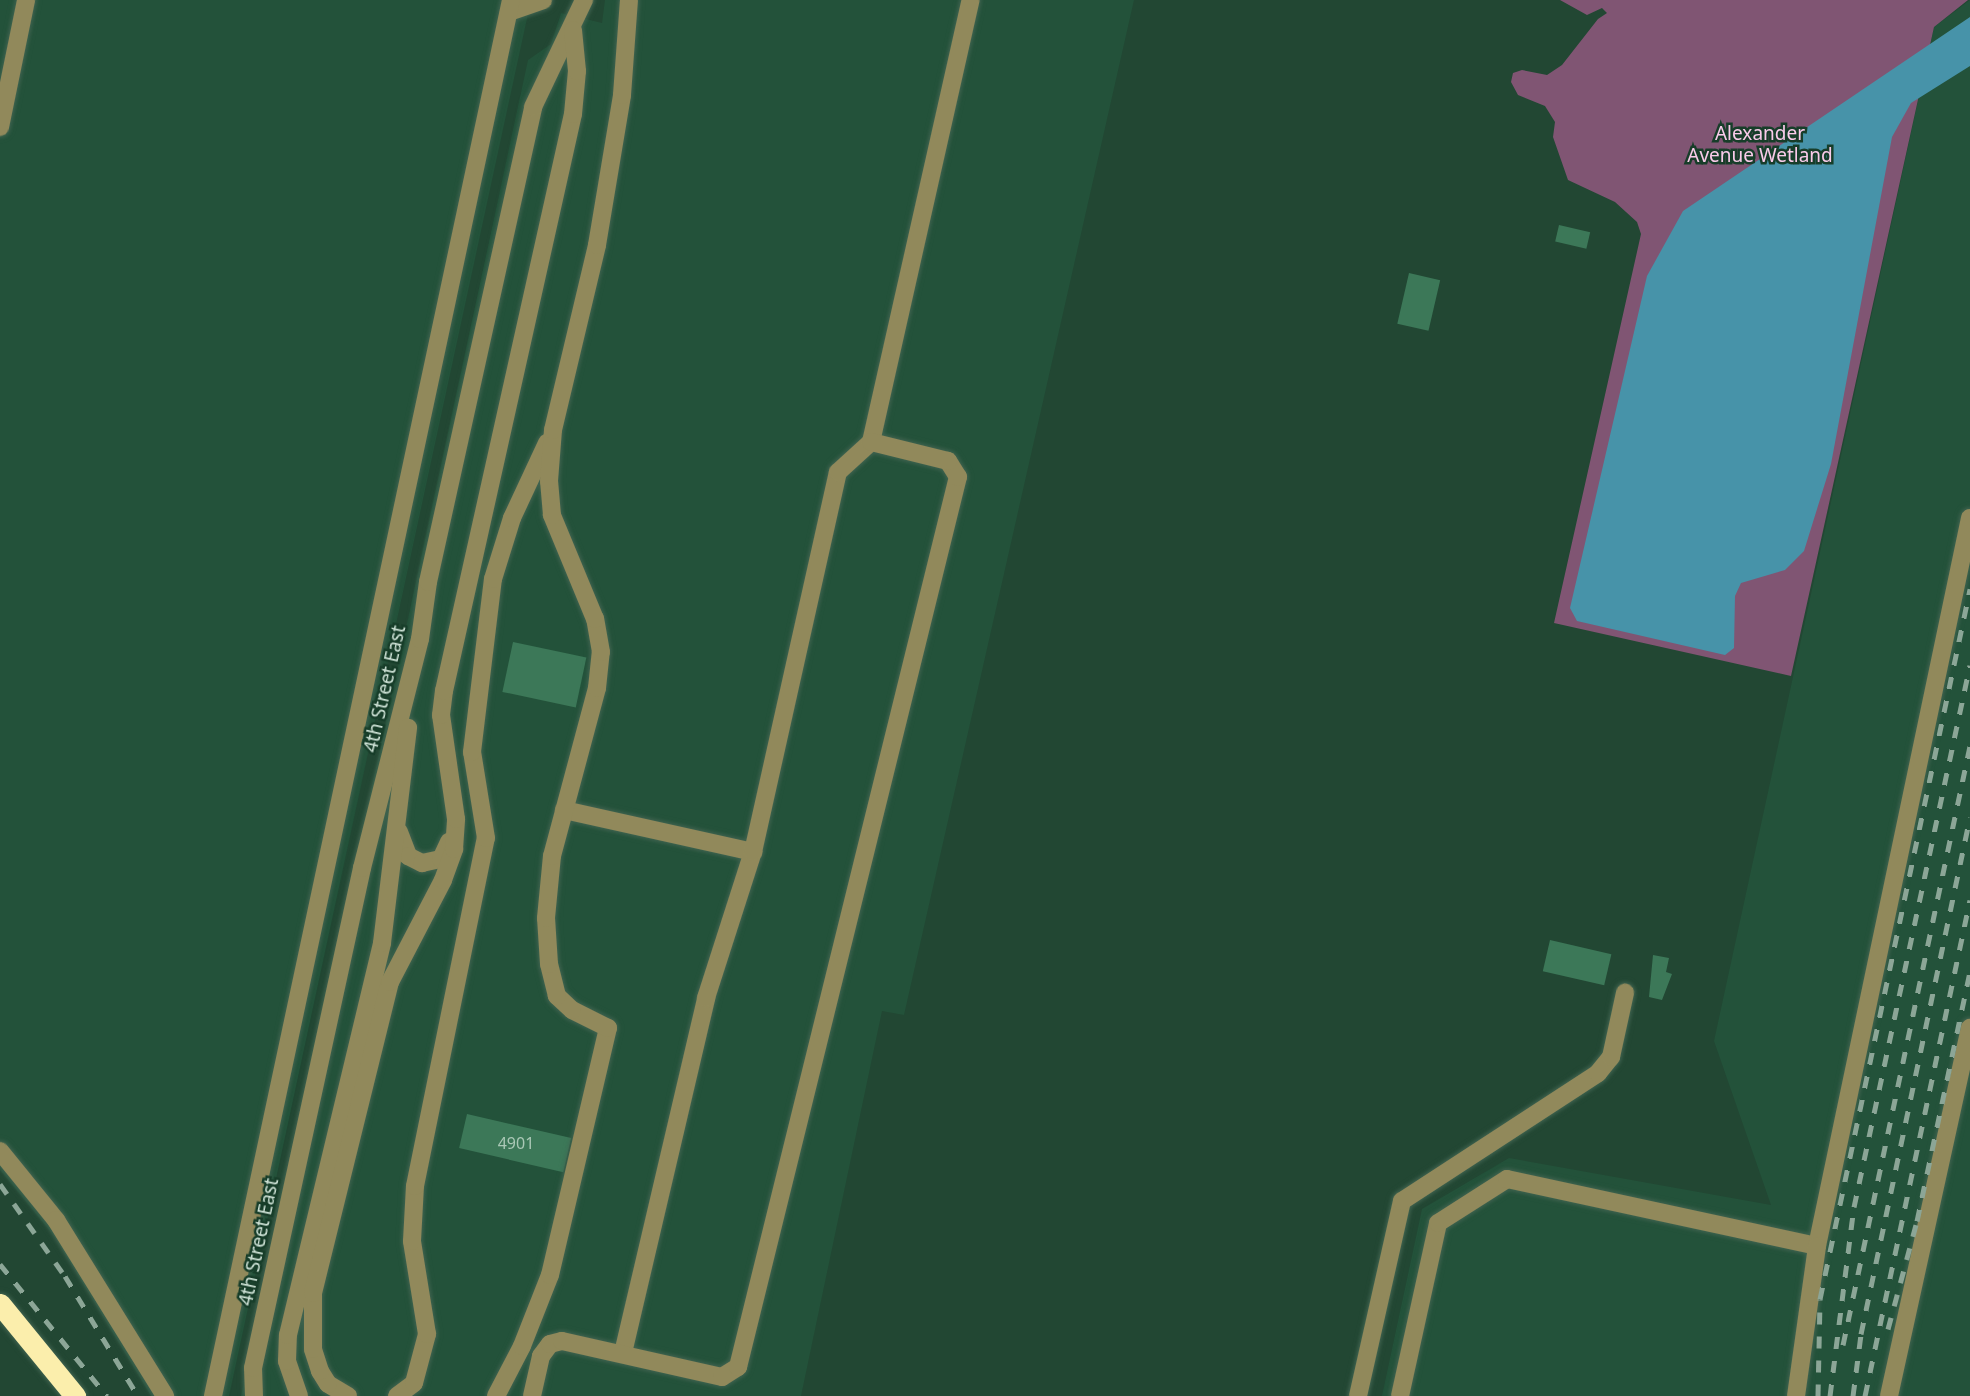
<!DOCTYPE html>
<style>
body{margin:0}
#map{position:relative;width:1970px;height:1396px;overflow:hidden;background:#224733;font-family:"Noto Sans",sans-serif}
div>[style]{position:absolute}
[style*='--x']{left:calc(var(--x)*1px);top:calc(var(--y)*1px);width:calc(var(--w)*1px);rotate:calc(var(--a)*1deg)}
.built>*{inset:0;background:#23523a}
.green>*{inset:0;background:#805573}
.water>*{inset:0;background:#4793a9}
.building>*{inset:0;background:#3c7858;transform-origin:0 0}
.roads{filter:drop-shadow(0 0 2px #416350) drop-shadow(0 0 2px #416350)}
.minor>*{height:18px;margin:-9px;padding:0 9px;transform-origin:9px;border-radius:9px;background:#91895b}
.highway>*{height:21px;margin:-10.5px;padding:0 10.5px;transform-origin:10.5px;border-radius:10.5px;background:#fbeeac}
.rail>*{height:5px;margin-top:-2.5px;transform-origin:0;background:repeating-linear-gradient(90deg,#8ca697 0 12px,transparent 0 24px)}
span{translate:-50% -50%;white-space:nowrap;text-align:center;line-height:1.15;-webkit-text-stroke:5px #173d29;paint-order:stroke}
.number-label{font-size:16px;color:#aac8b6}
.number-label span{-webkit-text-stroke-width:0}
.park-label{font-size:19px;color:#facbea}
.street-label{font-size:19px;color:#cee2d6}
</style>
<div id="map">
<div class="built">
<i style="clip-path:polygon(0 0,531px 0,229px 1396px,151px 1396px,54px 1236px,0 1170px)"></i>
<i style="clip-path:polygon(605px 0,1134px 0,904px 1015px,882px 1011px,801px 1396px,241px 1396px,528px 60px,551px 44px,561px 13px,602px 23px)"></i>
<i style="clip-path:polygon(1970px 0,1970px 1396px,1382px 1396px,1422px 1209px,1509px 1158px,1771px 1205px,1714px 1041px,1934px 27px)"></i>
</div>
<div class="green">
<i style="clip-path:polygon(1560px 0,1968px 0,1934px 27px,1791px 676px,1554px 623px,1641px 234px,1637px 222px,1615px 202px,1568px 180px,1553px 137px,1555px 122px,1545px 106px,1518px 95px,1511px 82px,1513px 73px,1522px 70px,1547px 75px,1562px 65px,1598px 19px,1607px 13px,1602px 8px,1587px 15px)"></i>
</div>
<div class="water">
<i style="clip-path:polygon(1970px 17px,1970px 66px,1911px 103px,1892px 137px,1831px 464px,1804px 551px,1785px 570px,1741px 583px,1735px 596px,1734px 648px,1725px 655px,1577px 621px,1570px 608px,1647px 276px,1683px 211px)"></i>
</div>
<div class="building">
<i style="left:1559px;top:225px;width:32px;height:17px;rotate:13deg"></i>
<i style="left:1409px;top:273px;width:32px;height:52px;rotate:13deg"></i>
<i style="left:513px;top:642px;width:75px;height:51px;rotate:12deg"></i>
<i style="left:1550px;top:940px;width:63px;height:32px;rotate:13deg"></i>
<i style="clip-path:polygon(1653px 955px,1669px 958px,1666px 972px,1672px 974px,1662px 1000px,1649px 997px)"></i>
<i style="left:467px;top:1114px;width:107px;height:35px;rotate:13deg"></i>
</div>
<div class="roads">
<div class="minor">
<i style="--x:509;--y:12;--w:36;--a:-19"></i>
<i style="--x:0;--y:127;--w:130;--a:-78.4"></i>
<i style="--x:564;--y:810;--w:194;--a:12.5"></i>
<i style="--x:399;--y:832;--w:26;--a:69"></i>
<i style="--x:408;--y:856;--w:16;--a:27"></i>
<i style="--x:422;--y:863;--w:19;--a:-12"></i>
<i style="--x:441;--y:859;--w:19;--a:-65"></i>
<i style="--x:0;--y:1151;--w:89;--a:50.9"></i>
<i style="--x:56;--y:1220;--w:207;--a:58.2"></i>
<i style="--x:623;--y:1353;--w:365;--a:-76.8"></i>
<i style="--x:706;--y:998;--w:153;--a:-72.2"></i>
<i style="--x:753;--y:852;--w:389;--a:-77.4"></i>
<i style="--x:838;--y:472;--w:45;--a:-42.3"></i>
<i style="--x:871;--y:442;--w:453;--a:-77.3"></i>
<i style="--x:213;--y:1396;--w:1427;--a:-77.95"></i>
<i style="--x:254;--y:1396;--w:28;--a:-92"></i>
<i style="--x:253;--y:1368;--w:512;--a:-77.7"></i>
<i style="--x:362;--y:868;--w:236;--a:-75.8"></i>
<i style="--x:420;--y:639;--w:58;--a:-82"></i>
<i style="--x:428;--y:582;--w:486;--a:-77.5"></i>
<i style="--x:533;--y:107;--w:119;--a:-64.5"></i>
<i style="--x:299;--y:1396;--w:37;--a:-109"></i>
<i style="--x:287;--y:1361;--w:26;--a:-88"></i>
<i style="--x:288;--y:1335;--w:403;--a:-76.5"></i>
<i style="--x:382;--y:943;--w:217;--a:-83.1"></i>
<i style="--x:348;--y:1396;--w:23;--a:-149"></i>
<i style="--x:328;--y:1384;--w:15;--a:-122"></i>
<i style="--x:320;--y:1371;--w:23;--a:-108"></i>
<i style="--x:313;--y:1349;--w:56;--a:-90"></i>
<i style="--x:313;--y:1293;--w:320;--a:-76.1"></i>
<i style="--x:390;--y:982;--w:115;--a:-62.5"></i>
<i style="--x:443;--y:880;--w:33;--a:-70"></i>
<i style="--x:454;--y:849;--w:30;--a:-86"></i>
<i style="--x:456;--y:819;--w:105;--a:-98.2"></i>
<i style="--x:441;--y:715;--w:24;--a:-83"></i>
<i style="--x:444;--y:691;--w:591;--a:-77.4"></i>
<i style="--x:573;--y:114;--w:43;--a:-84.7"></i>
<i style="--x:577;--y:71;--w:41;--a:-95.6"></i>
<i style="--x:397;--y:1396;--w:21;--a:-37"></i>
<i style="--x:414;--y:1383;--w:51;--a:-75.1"></i>
<i style="--x:427;--y:1334;--w:94;--a:-99.2"></i>
<i style="--x:412;--y:1241;--w:55;--a:-86.9"></i>
<i style="--x:415;--y:1186;--w:355;--a:-78.5"></i>
<i style="--x:486;--y:838;--w:87;--a:-99.2"></i>
<i style="--x:472;--y:752;--w:174;--a:-83.1"></i>
<i style="--x:493;--y:579;--w:64;--a:-72.7"></i>
<i style="--x:512;--y:518;--w:83;--a:-65"></i>
<i style="--x:496;--y:1396;--w:56;--a:-62.5"></i>
<i style="--x:522;--y:1346;--w:76;--a:-68.5"></i>
<i style="--x:550;--y:1275;--w:254;--a:-76.8"></i>
<i style="--x:608;--y:1028;--w:40;--a:-153.4"></i>
<i style="--x:572;--y:1010;--w:21;--a:-137"></i>
<i style="--x:557;--y:996;--w:33;--a:-104"></i>
<i style="--x:549;--y:964;--w:46;--a:-93.7"></i>
<i style="--x:546;--y:918;--w:62;--a:-84.5"></i>
<i style="--x:552;--y:856;--w:174;--a:-75"></i>
<i style="--x:597;--y:688;--w:36;--a:-84"></i>
<i style="--x:601;--y:652;--w:34;--a:-100"></i>
<i style="--x:595;--y:619;--w:113;--a:-112.5"></i>
<i style="--x:552;--y:515;--w:34;--a:-95"></i>
<i style="--x:549;--y:481;--w:51;--a:-85.5"></i>
<i style="--x:553;--y:430;--w:190;--a:-76.6"></i>
<i style="--x:597;--y:245;--w:152;--a:-80.5"></i>
<i style="--x:622;--y:95;--w:95;--a:-85.8"></i>
<i style="--x:532;--y:1396;--w:41;--a:-77.3"></i>
<i style="--x:541;--y:1356;--w:15;--a:-53"></i>
<i style="--x:550;--y:1344;--w:12;--a:-14"></i>
<i style="--x:562;--y:1341;--w:164;--a:12.7"></i>
<i style="--x:722;--y:1377;--w:19;--a:-32"></i>
<i style="--x:738;--y:1367;--w:917;--a:-76.12"></i>
<i style="--x:958;--y:477;--w:19;--a:-122"></i>
<i style="--x:948;--y:461;--w:79;--a:-166.1"></i>
<i style="--x:1358;--y:1396;--w:200;--a:-77.3"></i>
<i style="--x:1402;--y:1201;--w:234;--a:-33.1"></i>
<i style="--x:1598;--y:1073;--w:21;--a:-51"></i>
<i style="--x:1611;--y:1057;--w:66;--a:-77.7"></i>
<i style="--x:1400;--y:1396;--w:177;--a:-77.6"></i>
<i style="--x:1438;--y:1223;--w:82;--a:-32.5"></i>
<i style="--x:1507;--y:1179;--w:317;--a:12.2"></i>
<i style="--x:1817;--y:1246;--w:744;--a:-78.13"></i>
<i style="--x:1796;--y:1396;--w:151;--a:-82"></i>
<i style="--x:1889;--y:1396;--w:377;--a:-77.6"></i>
</div>
<div class="highway">
<i style="--x:0;--y:1304;--w:119;--a:50.8"></i>
</div>
</div>
<div class="rail">
<i style="--x:0;--y:1184;--w:113;--a:54.8"></i>
<i style="--x:65;--y:1276;--w:140;--a:58.7"></i>
<i style="--x:0;--y:1264;--w:170;--a:51"></i>
<i style="--x:1888;--y:1329;--w:112;--a:-75"></i>
<i style="--x:1917;--y:1221;--w:255;--a:-78"></i>
<i style="--x:1843;--y:1345;--w:612;--a:-78.03"></i>
<i style="--x:1818;--y:1396;--w:97;--a:-88.8"></i>
<i style="--x:1820;--y:1299;--w:726;--a:-78.07"></i>
<i style="--x:1830;--y:1396;--w:191;--a:-82.8"></i>
<i style="--x:1854;--y:1207;--w:554;--a:-77.92"></i>
<i style="--x:1853;--y:1396;--w:63;--a:-82.6"></i>
<i style="--x:1861;--y:1334;--w:528;--a:-78.09"></i>
<i style="--x:1865;--y:1396;--w:507;--a:-78.05"></i>
</div>
<div class="number-label">
<span style="left:516px;top:1143px">4901</span>
</div>
<div class="park-label">
<span style="left:1760px;top:145px">Alexander<br>Avenue Wetland</span>
</div>
<div class="street-label">
<span style="left:385px;top:689px;rotate:-77deg">4th Street East</span>
<span style="left:259px;top:1242px;rotate:-78deg">4th Street East</span>
</div>
</div>
